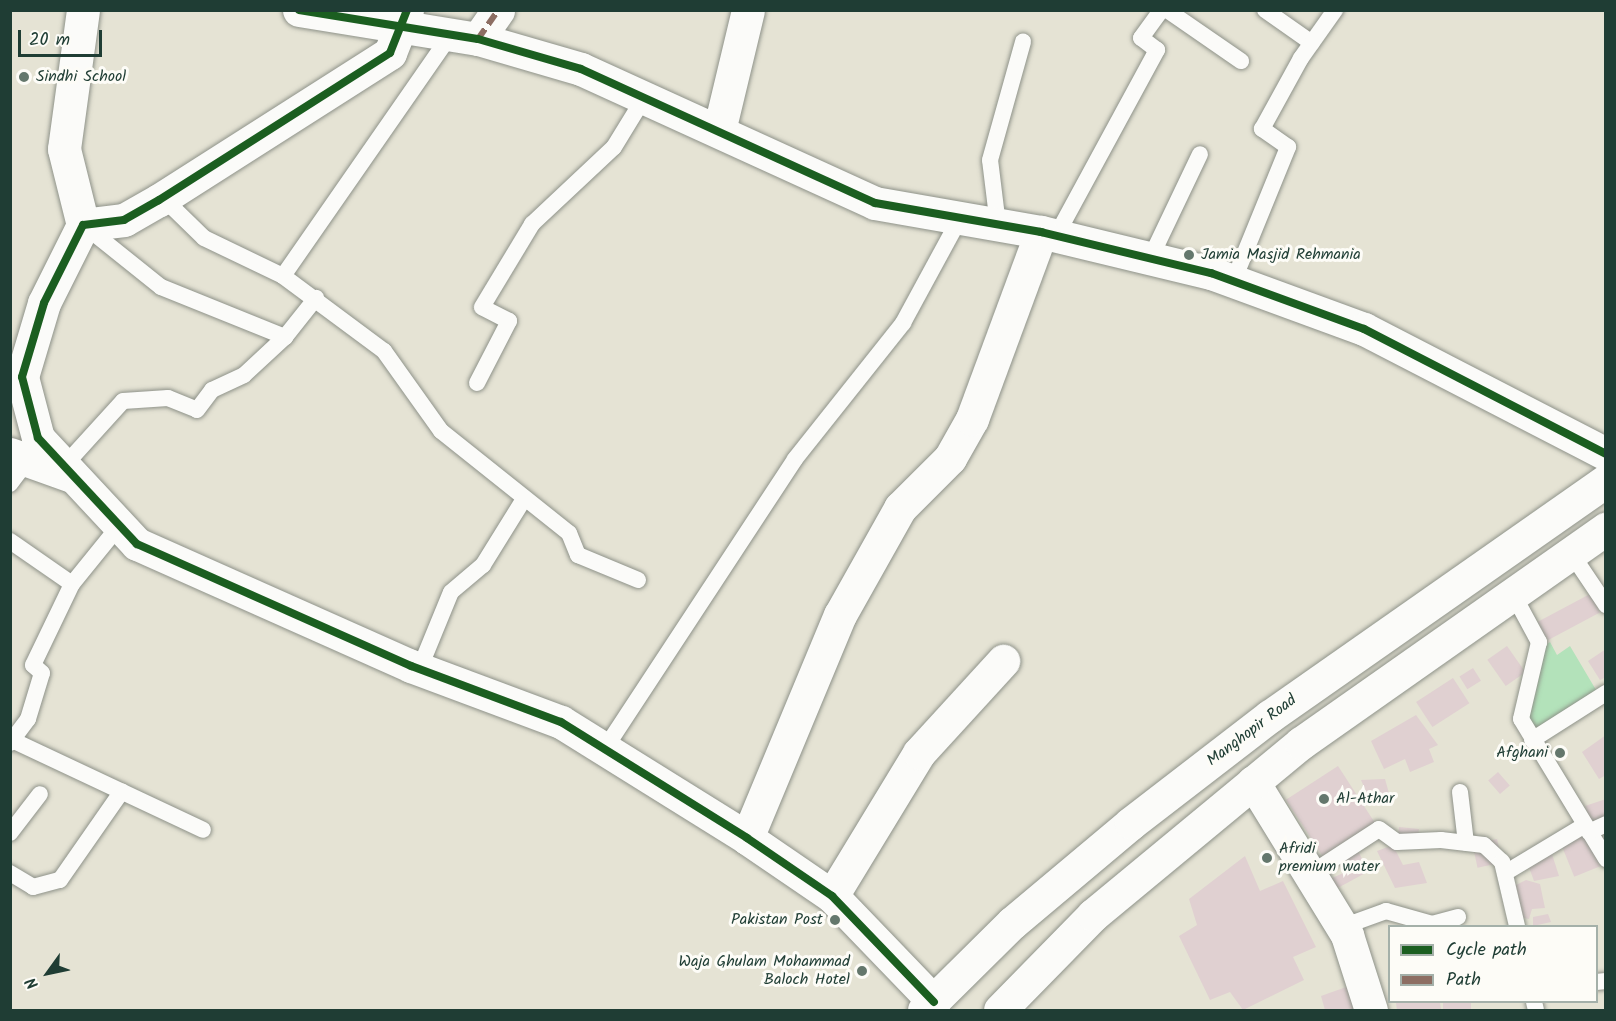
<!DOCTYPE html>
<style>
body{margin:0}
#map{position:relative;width:1616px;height:1021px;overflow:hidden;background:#e5e3d4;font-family:Kalam,sans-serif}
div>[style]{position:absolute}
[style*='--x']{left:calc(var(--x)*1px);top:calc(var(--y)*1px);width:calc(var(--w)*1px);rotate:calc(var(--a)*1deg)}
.green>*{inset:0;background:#b3e2ba}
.building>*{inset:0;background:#e0d0d1;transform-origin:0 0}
.roads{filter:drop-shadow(0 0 2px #8e9289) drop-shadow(0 0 2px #8e9289)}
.lane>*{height:16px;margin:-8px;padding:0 8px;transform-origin:8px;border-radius:8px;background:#fbfbf9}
.street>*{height:33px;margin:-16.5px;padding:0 16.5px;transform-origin:16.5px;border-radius:16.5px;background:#fbfbf9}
.primary>*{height:33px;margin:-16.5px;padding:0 16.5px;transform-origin:16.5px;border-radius:16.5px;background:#fbfbf9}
.quiet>*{height:6px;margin-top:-3px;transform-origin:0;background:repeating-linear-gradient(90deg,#8d6e63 0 12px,transparent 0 18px)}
.cycleway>*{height:8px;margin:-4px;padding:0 4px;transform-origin:4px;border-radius:4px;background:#1b5e20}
.dots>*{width:16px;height:16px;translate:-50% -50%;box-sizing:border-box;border:3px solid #fdfcf7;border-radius:50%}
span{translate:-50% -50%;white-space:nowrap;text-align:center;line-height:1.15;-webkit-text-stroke:6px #fdfcf7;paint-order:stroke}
.poi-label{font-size:16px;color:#1f3d34}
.left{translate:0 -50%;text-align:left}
.right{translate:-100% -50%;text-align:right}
.street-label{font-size:16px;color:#1f3d34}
.frame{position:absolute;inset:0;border:12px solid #1f3d34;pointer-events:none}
.legend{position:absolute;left:1388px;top:925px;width:210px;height:78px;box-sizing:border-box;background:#fdfcf7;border:2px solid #a4b0a9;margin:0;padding:8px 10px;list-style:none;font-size:18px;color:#1f3d34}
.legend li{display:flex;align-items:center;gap:12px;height:30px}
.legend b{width:30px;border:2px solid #a4b0a9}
.north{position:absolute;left:18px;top:943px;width:60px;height:60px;-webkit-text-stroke:4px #fdfcf7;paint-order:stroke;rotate:237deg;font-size:16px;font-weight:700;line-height:24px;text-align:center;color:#1f3d34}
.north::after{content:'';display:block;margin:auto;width:21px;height:27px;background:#1f3d34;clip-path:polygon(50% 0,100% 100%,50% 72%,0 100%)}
.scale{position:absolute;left:18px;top:30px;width:84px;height:27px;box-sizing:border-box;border:3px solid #1f3d34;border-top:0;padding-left:8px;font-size:18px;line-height:21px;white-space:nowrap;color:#1f3d34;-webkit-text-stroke:4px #fdfcf7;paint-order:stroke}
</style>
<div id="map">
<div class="green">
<i style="clip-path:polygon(1550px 642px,1557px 655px,1570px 646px,1599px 695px,1532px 740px,1525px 704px,1539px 650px)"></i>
</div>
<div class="building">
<i style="left:1590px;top:594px;width:21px;height:59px;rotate:62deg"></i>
<i style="left:1507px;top:646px;width:32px;height:24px;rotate:55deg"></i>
<i style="clip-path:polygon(1606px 649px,1606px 677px,1600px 680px,1588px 661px)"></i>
<i style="left:1473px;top:668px;width:15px;height:16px;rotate:58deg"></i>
<i style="left:1453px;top:678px;width:30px;height:44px;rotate:57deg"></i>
<i style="clip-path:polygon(1416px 715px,1438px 745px,1429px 749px,1434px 762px,1410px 772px,1405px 759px,1384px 769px,1371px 741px)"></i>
<i style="clip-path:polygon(1606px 735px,1606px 775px,1599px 779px,1582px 752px)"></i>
<i style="left:1338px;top:766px;width:67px;height:62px;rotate:57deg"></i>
<i style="left:1498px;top:772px;width:18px;height:13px;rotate:49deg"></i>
<i style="clip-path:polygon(1385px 779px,1390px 797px,1371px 803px,1361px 780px)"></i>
<i style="clip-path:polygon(1606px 799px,1606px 821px,1592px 826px,1585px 806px)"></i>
<i style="left:1399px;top:827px;width:20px;height:15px;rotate:6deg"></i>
<i style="left:1586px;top:831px;width:38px;height:28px;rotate:68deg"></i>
<i style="left:1497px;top:839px;width:24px;height:25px;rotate:78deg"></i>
<i style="clip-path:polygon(1393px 845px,1403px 865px,1419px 862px,1427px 883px,1395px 888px,1377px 851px)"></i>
<i style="clip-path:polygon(1355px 846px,1369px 871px,1336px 889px,1330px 879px,1350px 870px,1342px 857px)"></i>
<i style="clip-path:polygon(1551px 851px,1559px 876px,1534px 881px,1526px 859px)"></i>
<i style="clip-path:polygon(1245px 856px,1260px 891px,1283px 881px,1316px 947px,1293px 957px,1304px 980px,1243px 1010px,1230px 992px,1210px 1000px,1179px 936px,1197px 925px,1189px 899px)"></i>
<i style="clip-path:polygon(1526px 880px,1540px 884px,1545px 908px,1532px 909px,1529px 919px,1515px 916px,1510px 888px)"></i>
<i style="clip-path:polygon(1548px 914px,1551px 922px,1533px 926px,1533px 917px)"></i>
<i style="clip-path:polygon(1349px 986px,1354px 1010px,1325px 1010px,1321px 996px)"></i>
<i style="clip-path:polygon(1404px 1002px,1440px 1002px,1441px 1010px,1397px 1010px,1396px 1003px)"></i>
<i style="left:1443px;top:1002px;width:28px;height:8px"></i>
</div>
<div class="roads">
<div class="lane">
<i style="--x:1167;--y:10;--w:90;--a:34.6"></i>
<i style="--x:1265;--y:10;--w:57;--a:35.1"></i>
<i style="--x:163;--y:198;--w:57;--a:44.3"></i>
<i style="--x:204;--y:238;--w:88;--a:25.7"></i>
<i style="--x:283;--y:276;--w:126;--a:36.6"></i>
<i style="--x:384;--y:351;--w:98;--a:54.5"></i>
<i style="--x:441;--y:431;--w:164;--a:38.6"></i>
<i style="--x:569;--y:533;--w:24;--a:68"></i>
<i style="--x:578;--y:555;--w:65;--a:22.6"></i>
<i style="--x:998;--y:225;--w:65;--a:-97"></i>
<i style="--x:990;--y:160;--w:123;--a:-74.4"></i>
<i style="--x:86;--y:227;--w:96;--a:38.7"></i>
<i style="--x:161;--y:287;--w:134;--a:22"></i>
<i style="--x:1056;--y:236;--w:212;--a:-61.5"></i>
<i style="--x:1157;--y:50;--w:20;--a:-143"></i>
<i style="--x:1141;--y:38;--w:34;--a:-54"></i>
<i style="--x:1150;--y:259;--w:116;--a:-64.5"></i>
<i style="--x:283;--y:276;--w:295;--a:-55.2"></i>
<i style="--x:1233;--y:282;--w:146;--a:-67.8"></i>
<i style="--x:1288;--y:147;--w:32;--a:-145"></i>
<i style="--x:1262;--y:129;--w:81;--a:-61.2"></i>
<i style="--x:1301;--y:58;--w:59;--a:-54.7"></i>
<i style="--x:477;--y:383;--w:70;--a:-62.7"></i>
<i style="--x:509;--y:321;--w:30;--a:-153"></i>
<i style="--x:482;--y:307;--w:97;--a:-58.9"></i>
<i style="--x:532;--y:224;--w:112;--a:-43.2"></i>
<i style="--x:614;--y:147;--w:57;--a:-58.5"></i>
<i style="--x:63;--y:467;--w:89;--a:-47.7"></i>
<i style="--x:123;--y:401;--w:45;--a:-3.8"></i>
<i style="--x:168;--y:398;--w:31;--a:22"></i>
<i style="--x:197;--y:410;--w:25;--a:-53"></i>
<i style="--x:212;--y:390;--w:35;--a:-25"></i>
<i style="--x:244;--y:375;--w:56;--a:-42.8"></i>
<i style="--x:285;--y:337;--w:50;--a:-51.5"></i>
<i style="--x:10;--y:484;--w:30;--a:-53"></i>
<i style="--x:10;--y:541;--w:75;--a:34.7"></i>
<i style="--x:1571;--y:553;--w:63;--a:56.1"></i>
<i style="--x:1513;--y:594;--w:55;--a:61.6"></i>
<i style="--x:1539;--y:642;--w:79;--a:103.2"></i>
<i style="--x:1521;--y:719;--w:164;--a:58.7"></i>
<i style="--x:419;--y:670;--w:84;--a:-67.7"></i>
<i style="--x:451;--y:592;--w:42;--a:-40.2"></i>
<i style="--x:483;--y:565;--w:78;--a:-58.2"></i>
<i style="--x:12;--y:740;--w:211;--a:25.2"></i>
<i style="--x:1532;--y:740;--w:88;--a:-32.4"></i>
<i style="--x:10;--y:743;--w:30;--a:-53"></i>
<i style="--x:28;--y:719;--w:48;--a:-73.1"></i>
<i style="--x:42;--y:673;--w:12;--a:-138"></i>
<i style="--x:33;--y:665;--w:90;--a:-64.3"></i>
<i style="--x:72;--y:584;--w:75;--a:-51"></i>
<i style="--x:604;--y:750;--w:348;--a:-56.7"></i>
<i style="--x:795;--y:459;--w:174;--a:-51.5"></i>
<i style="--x:903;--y:323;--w:119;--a:-61.5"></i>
<i style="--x:1460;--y:792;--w:51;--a:83.3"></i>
<i style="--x:1589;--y:832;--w:19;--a:-25"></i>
<i style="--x:10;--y:833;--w:49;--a:-52.4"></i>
<i style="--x:10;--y:873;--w:27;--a:31"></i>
<i style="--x:33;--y:887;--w:28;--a:-15"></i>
<i style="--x:60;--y:880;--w:108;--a:-55.1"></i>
<i style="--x:1505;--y:873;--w:93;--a:-31"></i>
<i style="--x:1310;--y:874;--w:82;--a:-33.1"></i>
<i style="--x:1379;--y:829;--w:22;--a:36"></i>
<i style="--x:1397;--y:842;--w:44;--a:-2.6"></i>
<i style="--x:1441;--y:840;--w:43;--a:6.6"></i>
<i style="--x:1484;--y:845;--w:25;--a:43"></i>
<i style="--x:1502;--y:862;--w:66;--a:76.8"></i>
<i style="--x:1342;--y:927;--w:47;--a:-20"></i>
<i style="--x:1386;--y:911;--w:48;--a:15.8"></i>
<i style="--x:1432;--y:924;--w:27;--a:-15"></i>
<i style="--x:1596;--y:982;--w:10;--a:-6"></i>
<i style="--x:1534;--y:1002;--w:8;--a:76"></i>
</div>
<div class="street">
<i style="--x:83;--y:10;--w:140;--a:97.8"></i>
<i style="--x:64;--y:149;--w:78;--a:76"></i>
<i style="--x:299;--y:10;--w:181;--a:9.2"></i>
<i style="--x:478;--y:39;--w:107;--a:16.2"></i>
<i style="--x:581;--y:69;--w:323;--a:24.5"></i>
<i style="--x:875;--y:203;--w:169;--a:9.9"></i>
<i style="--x:1041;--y:232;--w:175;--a:13.6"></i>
<i style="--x:1211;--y:273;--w:163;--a:20.1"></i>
<i style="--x:1364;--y:329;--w:272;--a:27.3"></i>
<i style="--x:407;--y:10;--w:46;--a:111.6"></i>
<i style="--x:390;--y:53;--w:274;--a:147.5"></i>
<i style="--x:159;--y:200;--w:40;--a:150.3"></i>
<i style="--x:124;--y:220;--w:41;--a:173"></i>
<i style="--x:83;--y:225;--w:87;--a:116.6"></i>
<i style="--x:44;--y:303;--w:77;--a:106.6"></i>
<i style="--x:22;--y:377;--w:63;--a:75.3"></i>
<i style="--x:38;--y:438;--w:145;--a:47"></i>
<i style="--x:137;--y:544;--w:300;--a:24"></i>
<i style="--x:411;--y:666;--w:160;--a:20.5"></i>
<i style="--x:561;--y:722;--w:219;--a:31.9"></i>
<i style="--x:747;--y:838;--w:103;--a:34.3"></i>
<i style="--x:832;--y:896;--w:147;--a:46.1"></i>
<i style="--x:478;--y:39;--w:35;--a:-55"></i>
<i style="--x:719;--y:131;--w:124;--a:-76.5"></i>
<i style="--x:10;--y:454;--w:63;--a:19.6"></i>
<i style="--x:1253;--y:782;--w:180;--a:58.4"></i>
<i style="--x:1347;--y:935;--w:79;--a:72.3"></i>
<i style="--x:747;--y:838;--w:242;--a:-67.4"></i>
<i style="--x:840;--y:615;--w:123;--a:-60.7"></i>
<i style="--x:900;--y:508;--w:71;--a:-45"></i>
<i style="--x:950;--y:458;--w:45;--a:-60.6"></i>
<i style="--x:972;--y:419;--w:199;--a:-69.7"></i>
<i style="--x:832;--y:896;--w:167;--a:-58.7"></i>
<i style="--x:919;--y:753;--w:125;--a:-47.6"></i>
</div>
<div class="primary">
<i style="--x:924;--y:1010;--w:124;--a:-44.7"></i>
<i style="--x:1012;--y:923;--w:155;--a:-40"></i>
<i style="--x:1131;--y:823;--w:175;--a:-37.6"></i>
<i style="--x:1270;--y:716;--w:410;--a:-35"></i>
<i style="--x:1000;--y:1010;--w:133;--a:-45.6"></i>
<i style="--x:1093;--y:915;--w:270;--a:-39.6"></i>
<i style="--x:1301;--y:743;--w:373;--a:-35.1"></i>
</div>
</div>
<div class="quiet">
<i style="--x:478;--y:39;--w:35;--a:-55"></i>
</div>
<div class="cycleway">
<i style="--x:299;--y:10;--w:181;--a:9.2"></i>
<i style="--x:478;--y:39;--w:107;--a:16.2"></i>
<i style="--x:581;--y:69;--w:323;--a:24.5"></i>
<i style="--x:875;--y:203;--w:169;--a:9.9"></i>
<i style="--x:1041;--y:232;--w:175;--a:13.6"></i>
<i style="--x:1211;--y:273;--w:163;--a:20.1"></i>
<i style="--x:1364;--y:329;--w:272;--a:27.3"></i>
<i style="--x:407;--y:10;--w:46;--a:111.6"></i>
<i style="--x:390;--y:53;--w:274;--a:147.5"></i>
<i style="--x:159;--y:200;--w:40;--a:150.3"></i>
<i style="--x:124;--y:220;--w:41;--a:173"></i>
<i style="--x:83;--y:225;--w:87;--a:116.6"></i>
<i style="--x:44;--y:303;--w:77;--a:106.6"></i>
<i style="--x:22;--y:377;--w:63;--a:75.3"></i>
<i style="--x:38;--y:438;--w:145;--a:47"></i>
<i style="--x:137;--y:544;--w:300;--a:24"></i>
<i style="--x:411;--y:666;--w:160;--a:20.5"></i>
<i style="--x:561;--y:722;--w:219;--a:31.9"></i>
<i style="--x:747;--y:838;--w:103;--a:34.3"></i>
<i style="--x:832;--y:896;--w:147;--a:46.1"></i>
</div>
<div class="dots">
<i style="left:24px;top:77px;background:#64776c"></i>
<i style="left:1189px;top:255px;background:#64776c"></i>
<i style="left:1560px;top:753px;background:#64776c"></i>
<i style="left:1324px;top:799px;background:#64776c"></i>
<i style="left:1267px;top:858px;background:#64776c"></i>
<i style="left:835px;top:920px;background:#64776c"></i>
<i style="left:862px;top:971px;background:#64776c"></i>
</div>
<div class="poi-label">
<span class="left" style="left:36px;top:77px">Sindhi School</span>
<span class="left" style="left:1201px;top:255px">Jamia Masjid Rehmania</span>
<span class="right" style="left:1548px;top:753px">Afghani</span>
<span class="left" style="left:1336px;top:799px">Al-Athar</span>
<span class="left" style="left:1279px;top:858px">Afridi<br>premium water</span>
<span class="right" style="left:823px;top:920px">Pakistan Post</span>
<span class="right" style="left:850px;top:971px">Waja Ghulam Mohammad<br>Baloch Hotel</span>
</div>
<div class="street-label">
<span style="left:1252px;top:731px;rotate:-37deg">Manghopir Road</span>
</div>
<div class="frame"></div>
<ul class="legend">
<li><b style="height:8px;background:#1b5e20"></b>Cycle path</li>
<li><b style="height:8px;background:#8d6e63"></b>Path</li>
</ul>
<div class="north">N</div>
<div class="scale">20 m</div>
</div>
